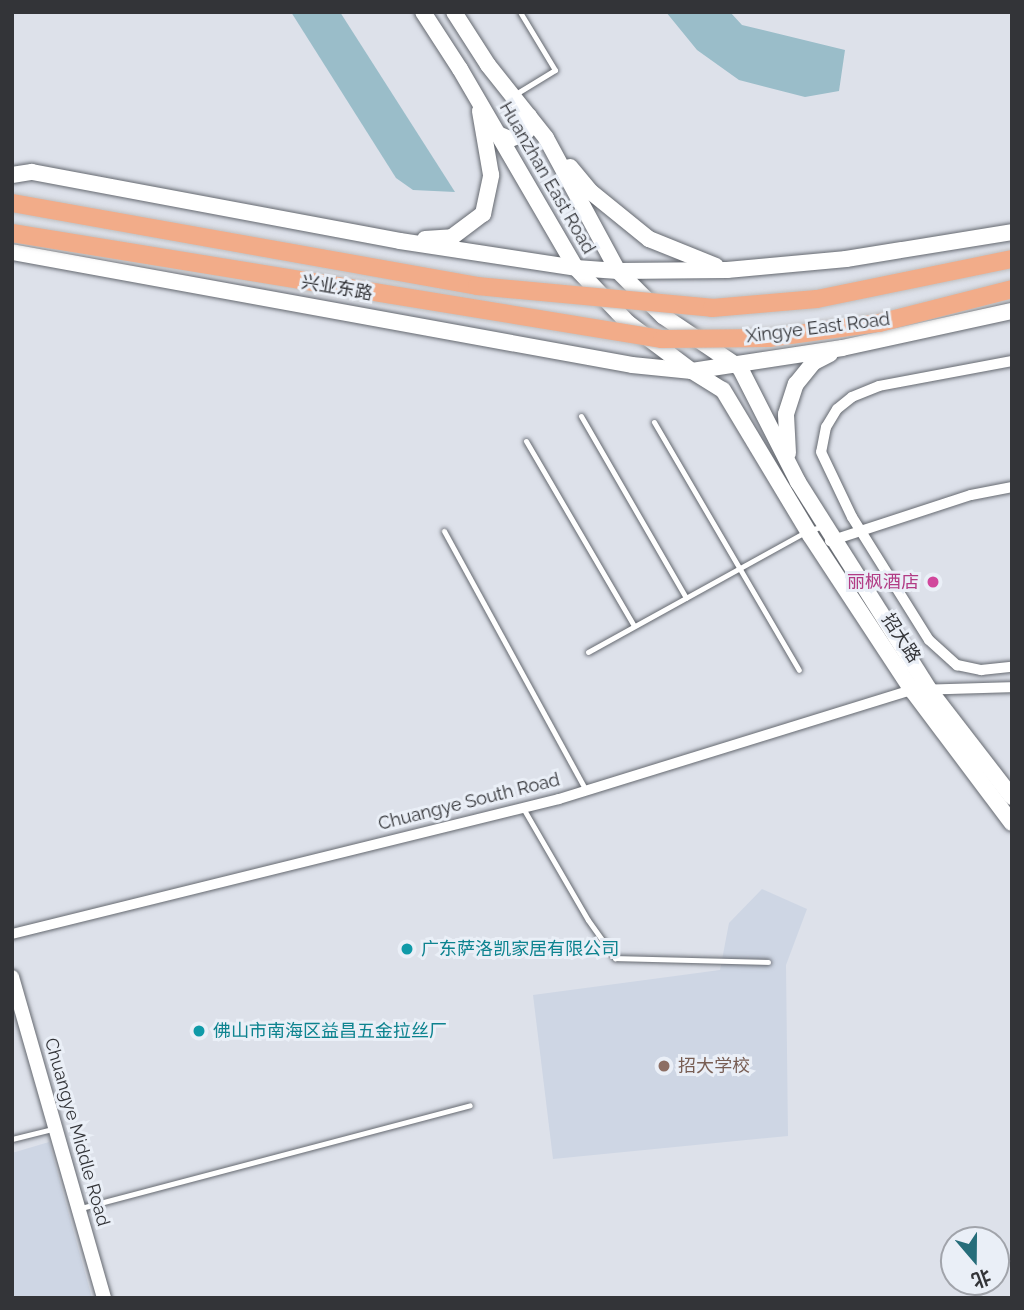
<!DOCTYPE html>
<meta charset="utf-8">
<style>
body{margin:0}
#map{position:relative;width:1024px;height:1310px;overflow:hidden;background:#dde1ea;font-family:Raleway,"Noto Sans SC",sans-serif}
div>[style]{position:absolute}
[style*='--x']{left:calc(var(--x)*1px);top:calc(var(--y)*1px);width:calc(var(--w)*1px);rotate:calc(var(--a)*1deg)}
.built>*{inset:0;background:#ced6e4}
.water>*{inset:0;background:#9abdc9}
.roads{filter:drop-shadow(0 0 2px #656970) drop-shadow(0 0 2px #656970)}
.service>*{height:5px;margin:-2.5px;padding:0 2.5px;transform-origin:2.5px;border-radius:2.5px;background:#fff}
.minor>*{height:10px;margin:-5px;padding:0 5px;transform-origin:5px;border-radius:5px;background:#fff}
.tertiary>*{height:14px;margin:-7px;padding:0 7px;transform-origin:7px;border-radius:7px;background:#fff}
.secondary>*{height:16px;margin:-8px;padding:0 8px;transform-origin:8px;border-radius:8px;background:#fff}
.bridges{filter:drop-shadow(0 0 2px #bebebf) drop-shadow(0 0 2px #bebebf)}
.primary-bridge>*{height:18px;margin:-9px;padding:0 9px;transform-origin:9px;border-radius:9px;background:#f2ac89}
.dots>*{width:19px;height:19px;translate:-50% -50%;box-sizing:border-box;border:4px solid #eaeff7;border-radius:50%}
span{translate:-50% -50%;white-space:nowrap;text-align:center;line-height:1.15;-webkit-text-stroke:6px #eaeff7;paint-order:stroke}
.street-label{font-size:18px;color:#333438}
.hotel-label{font-size:18px;color:#b23c85}
.right{translate:-100% -50%;text-align:right}
.culture-label{font-size:18px;color:#0d838f}
.left{translate:0 -50%;text-align:left}
.education-label{font-size:18px;color:#785e54}
.frame{position:absolute;inset:0;border:14px solid #333438;pointer-events:none}
.north{position:absolute;left:940px;top:1226px;width:70px;height:70px;box-sizing:border-box;background:#eaeff7;border:2px solid #a1a4ab;border-radius:50%;rotate:160deg;font-size:19px;font-weight:700;line-height:28px;text-align:center;color:#333438}
.north::after{content:'';display:block;margin:auto;width:24px;height:32px;background:#266d7a;clip-path:polygon(50% 0,100% 100%,50% 72%,0 100%)}
</style>
<div id="map">
<div class="built">
<i style="clip-path:polygon(762px 889px,807px 909px,786px 965px,788px 1136px,553px 1159px,533px 995px,720px 970px,729px 923px)"></i>
<i style="clip-path:polygon(49px 1142px,92px 1298px,12px 1298px,12px 1153px)"></i>
</div>
<div class="water">
<i style="clip-path:polygon(291px 12px,340px 12px,455px 192px,413px 190px,396px 178px)"></i>
<i style="clip-path:polygon(666px 12px,730px 12px,742px 25px,845px 50px,839px 91px,805px 97px,739px 80px,697px 50px)"></i>
</div>
<div class="roads">
<div class="service">
<i style="--x:514;--y:95;--w:48;--a:-31.4"></i>
<i style="--x:555;--y:70;--w:68;--a:-121.1"></i>
<i style="--x:581;--y:416;--w:210;--a:60"></i>
<i style="--x:654;--y:422;--w:287;--a:59.7"></i>
<i style="--x:526;--y:441;--w:214;--a:59.7"></i>
<i style="--x:444;--y:531;--w:295;--a:61.3"></i>
<i style="--x:588;--y:652;--w:250;--a:-28.9"></i>
<i style="--x:807;--y:531;--w:17;--a:-17"></i>
<i style="--x:523;--y:808;--w:129;--a:59.9"></i>
<i style="--x:588;--y:920;--w:47;--a:54.6"></i>
<i style="--x:615;--y:958;--w:153;--a:1.5"></i>
<i style="--x:12;--y:1139;--w:41;--a:-14"></i>
<i style="--x:81;--y:1208;--w:402;--a:-14.8"></i>
</div>
<div class="minor">
<i style="--x:1012;--y:361;--w:135;--a:169.4"></i>
<i style="--x:879;--y:386;--w:29;--a:158"></i>
<i style="--x:852;--y:397;--w:19;--a:141"></i>
<i style="--x:837;--y:409;--w:21;--a:121"></i>
<i style="--x:826;--y:427;--w:25;--a:101"></i>
<i style="--x:821;--y:452;--w:72;--a:64.5"></i>
<i style="--x:852;--y:517;--w:145;--a:58"></i>
<i style="--x:929;--y:640;--w:38;--a:42"></i>
<i style="--x:957;--y:665;--w:25;--a:12"></i>
<i style="--x:981;--y:670;--w:31;--a:-6"></i>
<i style="--x:830;--y:541;--w:148;--a:-18.1"></i>
<i style="--x:971;--y:495;--w:42;--a:-11"></i>
<i style="--x:12;--y:934;--w:563;--a:-13.86"></i>
<i style="--x:559;--y:799;--w:369;--a:-17.2"></i>
<i style="--x:912;--y:690;--w:100;--a:-1.7"></i>
</div>
<div class="tertiary">
<i style="--x:12;--y:977;--w:334;--a:74"></i>
</div>
<div class="secondary">
<i style="--x:423;--y:12;--w:68;--a:57"></i>
<i style="--x:460;--y:69;--w:230;--a:59.8"></i>
<i style="--x:576;--y:268;--w:76;--a:46.6"></i>
<i style="--x:628;--y:323;--w:80;--a:36.9"></i>
<i style="--x:692;--y:371;--w:36;--a:32"></i>
<i style="--x:723;--y:390;--w:169;--a:59"></i>
<i style="--x:810;--y:535;--w:186;--a:56.7"></i>
<i style="--x:912;--y:690;--w:166;--a:53.1"></i>
<i style="--x:454;--y:12;--w:63;--a:57.3"></i>
<i style="--x:488;--y:65;--w:93;--a:51.5"></i>
<i style="--x:546;--y:138;--w:151;--a:61.6"></i>
<i style="--x:618;--y:271;--w:64;--a:45"></i>
<i style="--x:663;--y:316;--w:93;--a:34"></i>
<i style="--x:740;--y:368;--w:128;--a:63"></i>
<i style="--x:798;--y:482;--w:247;--a:57.7"></i>
<i style="--x:930;--y:691;--w:134;--a:52.3"></i>
<i style="--x:498;--y:134;--w:13;--a:23"></i>
<i style="--x:510;--y:139;--w:12;--a:-20"></i>
<i style="--x:521;--y:135;--w:7;--a:-34"></i>
<i style="--x:527;--y:131;--w:15;--a:-82"></i>
<i style="--x:570;--y:167;--w:33;--a:50"></i>
<i style="--x:591;--y:192;--w:75;--a:39"></i>
<i style="--x:649;--y:239;--w:72;--a:21.9"></i>
<i style="--x:12;--y:175;--w:20;--a:-9"></i>
<i style="--x:32;--y:172;--w:374;--a:10.6"></i>
<i style="--x:400;--y:241;--w:178;--a:8.7"></i>
<i style="--x:576;--y:268;--w:42;--a:4.1"></i>
<i style="--x:618;--y:271;--w:109;--a:-0.5"></i>
<i style="--x:727;--y:270;--w:120;--a:-5.3"></i>
<i style="--x:846;--y:259;--w:168;--a:-9.2"></i>
<i style="--x:425;--y:239;--w:27;--a:-4"></i>
<i style="--x:452;--y:237;--w:39;--a:-37"></i>
<i style="--x:483;--y:214;--w:40;--a:-78"></i>
<i style="--x:491;--y:175;--w:65;--a:-99.8"></i>
<i style="--x:12;--y:252;--w:630;--a:10.33"></i>
<i style="--x:632;--y:365;--w:60;--a:5.7"></i>
<i style="--x:692;--y:371;--w:152;--a:-8.7"></i>
<i style="--x:842;--y:348;--w:174;--a:-12.3"></i>
<i style="--x:788;--y:453;--w:39;--a:-93"></i>
<i style="--x:786;--y:414;--w:32;--a:-72"></i>
<i style="--x:796;--y:384;--w:28;--a:-51"></i>
<i style="--x:814;--y:362;--w:18;--a:-27"></i>
</div>
</div>
<div class="bridges">
<div class="primary-bridge">
<i style="--x:12;--y:203;--w:472;--a:10.1"></i>
<i style="--x:477;--y:286;--w:236;--a:5.3"></i>
<i style="--x:712;--y:308;--w:105;--a:-4.9"></i>
<i style="--x:817;--y:299;--w:199;--a:-11.6"></i>
<i style="--x:12;--y:233;--w:659;--a:9.26"></i>
<i style="--x:662;--y:339;--w:107;--a:-0.5"></i>
<i style="--x:769;--y:338;--w:111;--a:-7.8"></i>
<i style="--x:879;--y:323;--w:137;--a:-14.3"></i>
</div>
</div>
<div class="dots">
<i style="left:933px;top:582px;background:#d1479c"></i>
<i style="left:407px;top:949px;background:#0f9aa8"></i>
<i style="left:199px;top:1031px;background:#0f9aa8"></i>
<i style="left:664px;top:1066px;background:#8d6e63"></i>
</div>
<div class="street-label">
<span style="left:547px;top:178px;rotate:60deg">Huanzhan East Road</span>
<span style="left:337px;top:288px;rotate:10deg">兴业东路</span>
<span style="left:818px;top:328px;rotate:-7deg">Xingye East Road</span>
<span style="left:901px;top:638px;rotate:57deg">招大路</span>
<span style="left:469px;top:802px;rotate:-14deg">Chuangye South Road</span>
<span style="left:77px;top:1132px;rotate:74deg">Chuangye Middle Road</span>
</div>
<div class="hotel-label">
<span class="right" style="left:919px;top:582px">丽枫酒店</span>
</div>
<div class="culture-label">
<span class="left" style="left:421px;top:949px">广东萨洛凯家居有限公司</span>
<span class="left" style="left:213px;top:1031px">佛山市南海区益昌五金拉丝厂</span>
</div>
<div class="education-label">
<span class="left" style="left:678px;top:1066px">招大学校</span>
</div>
<div class="frame"></div>
<div class="north">北</div>
</div>
